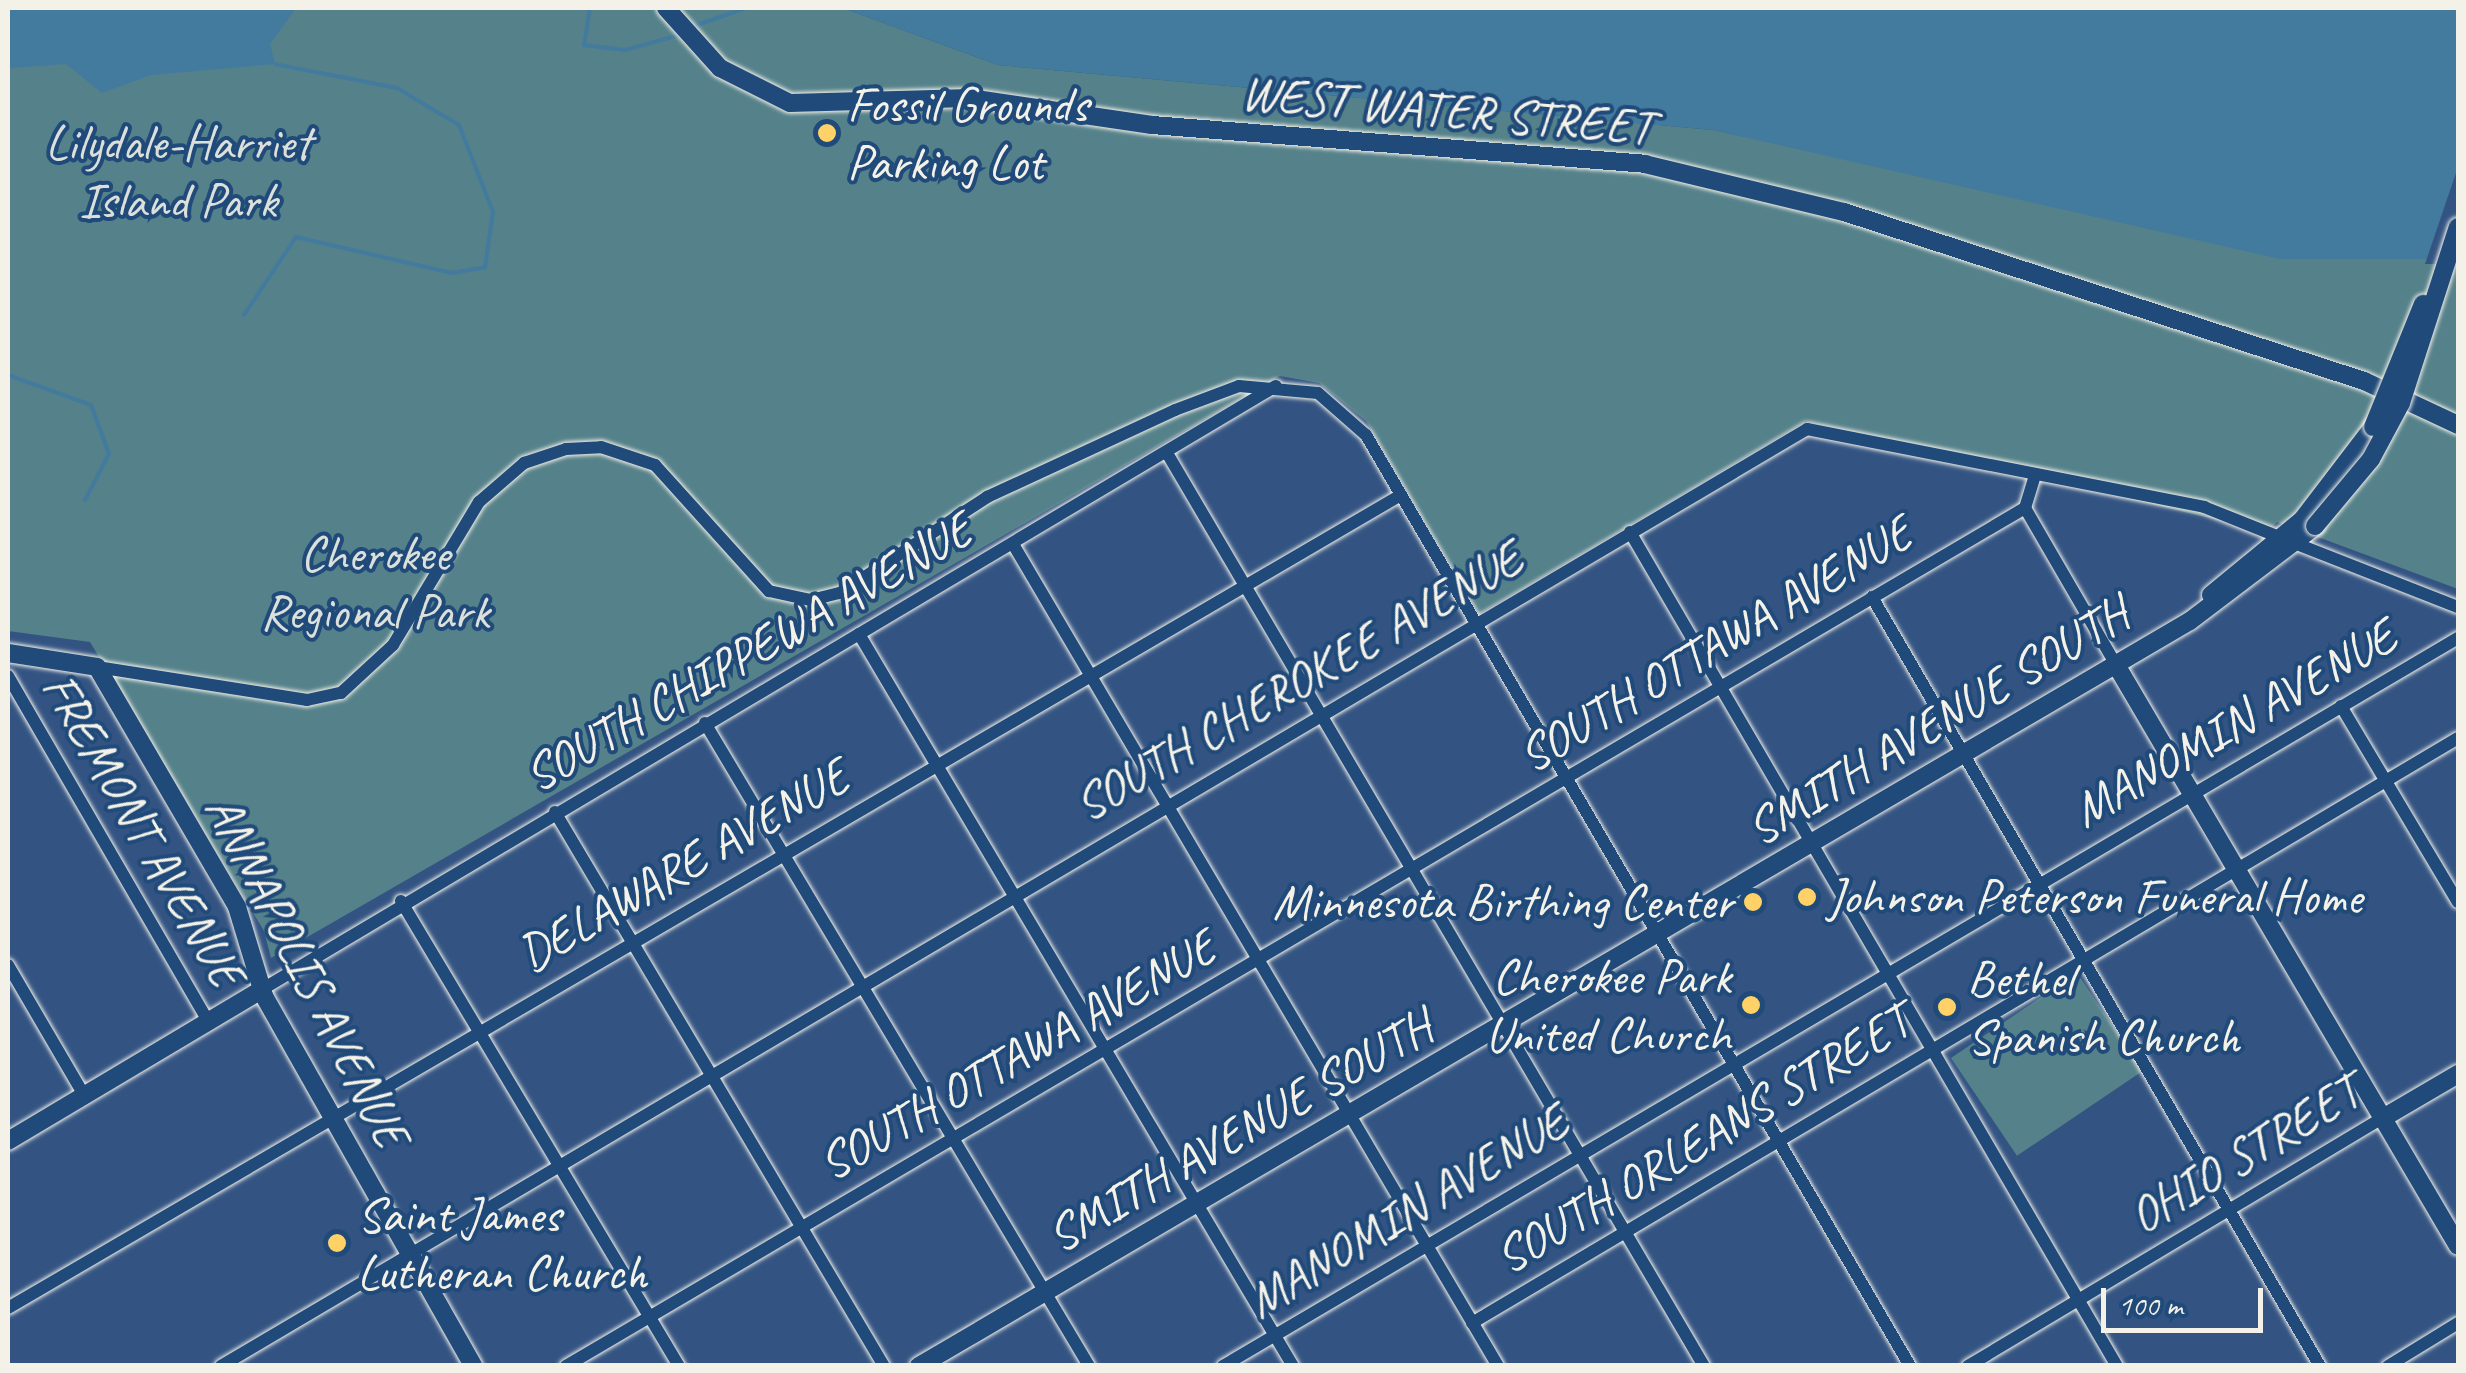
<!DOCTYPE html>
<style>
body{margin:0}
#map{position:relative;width:2466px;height:1373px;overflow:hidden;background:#335483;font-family:Caveat,sans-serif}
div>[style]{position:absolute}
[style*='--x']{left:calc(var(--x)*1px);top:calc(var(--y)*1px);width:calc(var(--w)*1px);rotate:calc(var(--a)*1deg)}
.green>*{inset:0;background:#54818a;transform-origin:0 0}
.water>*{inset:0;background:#437b9e}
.pier>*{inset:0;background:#335483}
.stream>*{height:4px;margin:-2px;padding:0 2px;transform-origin:2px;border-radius:2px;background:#437b9e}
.roads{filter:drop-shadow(0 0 2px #f4f1e8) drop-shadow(0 0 2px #f4f1e8)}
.street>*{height:12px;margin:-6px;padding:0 6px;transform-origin:6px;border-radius:6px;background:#1f4a7a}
.secondary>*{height:18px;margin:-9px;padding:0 9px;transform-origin:9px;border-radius:9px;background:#1f4a7a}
.bridges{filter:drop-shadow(0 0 2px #f4f1e8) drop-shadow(0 0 2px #f4f1e8)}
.secondary-bridge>*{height:18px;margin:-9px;padding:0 9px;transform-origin:9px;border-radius:9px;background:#1f4a7a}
.dots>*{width:28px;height:28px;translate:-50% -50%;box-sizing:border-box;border:5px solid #1f4a7a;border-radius:50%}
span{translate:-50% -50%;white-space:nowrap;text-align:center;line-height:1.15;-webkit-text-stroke:8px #1f4a7a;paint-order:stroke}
.poi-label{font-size:50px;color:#f4f1e8}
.left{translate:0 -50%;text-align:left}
.right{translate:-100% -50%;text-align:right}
.street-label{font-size:50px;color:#f4f1e8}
.park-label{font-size:50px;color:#dce0da}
.frame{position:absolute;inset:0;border:10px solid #f4f1e8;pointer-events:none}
.scale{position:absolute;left:2101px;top:1288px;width:162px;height:45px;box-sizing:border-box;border:5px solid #f4f1e8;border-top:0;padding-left:12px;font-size:30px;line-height:35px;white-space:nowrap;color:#f4f1e8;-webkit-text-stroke:8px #1f4a7a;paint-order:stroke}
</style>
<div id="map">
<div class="green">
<i style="clip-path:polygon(8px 8px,843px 8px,998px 65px,1713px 130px,1975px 185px,2458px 259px,2458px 589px,2277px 522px,2268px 532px,1806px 421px,1479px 614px,1366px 421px,1319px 383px,1280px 376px,271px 958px,264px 931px,90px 642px,8px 631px)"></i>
<i style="left:2077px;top:973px;width:118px;height:152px;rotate:56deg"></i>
</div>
<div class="water">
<i style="clip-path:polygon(8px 8px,296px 8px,270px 44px,275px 64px,151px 75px,102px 93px,66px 64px,8px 68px)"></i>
<i style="clip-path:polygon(843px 8px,2458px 8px,2458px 259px,2280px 259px,1713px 130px,998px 65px)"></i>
</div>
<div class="pier">
<i style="clip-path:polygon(2458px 167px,2458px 264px,2425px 264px)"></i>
</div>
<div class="stream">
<i style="--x:590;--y:8;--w:37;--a:99"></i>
<i style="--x:584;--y:45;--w:41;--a:7"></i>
<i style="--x:625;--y:50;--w:53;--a:-15.4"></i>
<i style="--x:697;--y:25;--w:52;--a:-19.1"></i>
<i style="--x:244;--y:315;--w:94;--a:-56.3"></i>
<i style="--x:296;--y:237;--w:160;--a:13"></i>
<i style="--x:452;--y:273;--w:34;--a:-10"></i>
<i style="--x:485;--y:267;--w:56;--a:-81.7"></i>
<i style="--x:493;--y:212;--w:93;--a:-111.3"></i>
<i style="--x:459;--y:125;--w:72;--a:-149.2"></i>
<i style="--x:397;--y:88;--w:124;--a:-168.9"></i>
<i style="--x:8;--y:375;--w:88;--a:19.9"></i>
<i style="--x:91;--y:405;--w:52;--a:69.8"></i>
<i style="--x:109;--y:454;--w:52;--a:117.6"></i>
</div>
<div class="roads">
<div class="street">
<i style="--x:1167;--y:453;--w:1059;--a:59.54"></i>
<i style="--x:2025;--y:508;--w:179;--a:59.9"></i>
<i style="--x:2025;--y:508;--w:34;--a:-73"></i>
<i style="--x:1630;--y:532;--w:966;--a:59.72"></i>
<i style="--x:1013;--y:544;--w:954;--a:59.46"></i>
<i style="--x:2297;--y:544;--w:173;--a:21.4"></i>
<i style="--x:1872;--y:597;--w:890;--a:59.78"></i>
<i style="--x:859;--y:634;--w:851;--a:59.34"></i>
<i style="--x:97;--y:667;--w:213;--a:8.9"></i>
<i style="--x:307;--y:700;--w:35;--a:-12"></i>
<i style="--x:341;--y:693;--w:71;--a:-42.7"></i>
<i style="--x:393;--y:645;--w:167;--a:-59"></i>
<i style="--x:479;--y:502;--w:60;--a:-40.9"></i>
<i style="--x:524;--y:463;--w:44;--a:-18.4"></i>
<i style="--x:566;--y:449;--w:35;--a:-3"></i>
<i style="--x:601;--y:447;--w:57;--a:18.4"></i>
<i style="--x:655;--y:465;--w:170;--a:47.9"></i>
<i style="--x:769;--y:591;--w:43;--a:12.1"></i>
<i style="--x:811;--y:600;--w:30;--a:-14"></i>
<i style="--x:840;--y:593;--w:176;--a:-33.1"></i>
<i style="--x:987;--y:497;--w:207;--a:-24.8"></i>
<i style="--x:1175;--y:410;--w:68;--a:-20.6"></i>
<i style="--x:1239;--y:386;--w:79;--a:5.1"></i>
<i style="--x:1318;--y:393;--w:64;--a:41.2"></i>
<i style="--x:1366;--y:435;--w:1078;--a:59.7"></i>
<i style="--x:8;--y:676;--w:402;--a:59.9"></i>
<i style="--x:2341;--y:706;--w:228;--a:59.2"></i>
<i style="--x:705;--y:723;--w:749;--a:59.15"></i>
<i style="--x:555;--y:812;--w:644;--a:59.3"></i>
<i style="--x:401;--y:901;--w:542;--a:59.13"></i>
<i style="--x:8;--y:965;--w:153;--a:59.7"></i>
<i style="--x:261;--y:990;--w:1181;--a:-30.76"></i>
<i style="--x:8;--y:1308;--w:1613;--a:-30.27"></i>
<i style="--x:1472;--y:1323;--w:1146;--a:-30.68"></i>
<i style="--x:221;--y:1366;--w:1842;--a:-30.57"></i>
<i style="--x:1807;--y:429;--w:405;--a:11.1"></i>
<i style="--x:2204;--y:507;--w:84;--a:21.7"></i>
<i style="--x:566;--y:1366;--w:1693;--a:-30.46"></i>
<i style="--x:1223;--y:1366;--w:1434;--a:-30.52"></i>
<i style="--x:1968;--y:1366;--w:483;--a:-30.9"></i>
<i style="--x:2388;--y:1366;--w:82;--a:-31.6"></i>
</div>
<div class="secondary">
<i style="--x:666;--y:8;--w:81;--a:48"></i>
<i style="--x:720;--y:68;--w:78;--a:26.6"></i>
<i style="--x:790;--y:103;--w:179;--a:-1.6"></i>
<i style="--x:969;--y:98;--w:185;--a:8.4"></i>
<i style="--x:1152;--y:125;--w:495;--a:4.5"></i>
<i style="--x:1645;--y:164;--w:205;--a:13.6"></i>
<i style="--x:1844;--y:212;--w:547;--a:18"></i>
<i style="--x:2364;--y:381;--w:104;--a:25.1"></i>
<i style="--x:2211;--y:595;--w:118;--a:-39.5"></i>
<i style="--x:2302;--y:520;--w:117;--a:-52.6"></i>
<i style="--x:8;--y:653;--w:90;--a:8.9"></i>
<i style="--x:97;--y:667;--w:278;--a:59.7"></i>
<i style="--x:237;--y:907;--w:93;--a:73.1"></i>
<i style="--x:264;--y:996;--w:425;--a:60.5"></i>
<i style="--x:2115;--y:663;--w:676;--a:59.53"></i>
<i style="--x:2383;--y:1118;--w:87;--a:-30.4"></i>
<i style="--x:8;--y:1141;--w:295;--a:-30.8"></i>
<i style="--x:919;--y:1366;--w:1473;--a:-30.38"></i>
<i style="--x:2190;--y:621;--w:157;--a:-37.2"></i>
</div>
</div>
<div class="bridges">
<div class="secondary-bridge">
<i style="--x:2373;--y:427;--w:133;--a:-67.9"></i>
<i style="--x:2315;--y:526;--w:87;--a:-50.1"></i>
<i style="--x:2371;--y:459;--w:64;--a:-61.8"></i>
<i style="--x:2401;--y:403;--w:185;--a:-72.1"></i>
</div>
</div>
<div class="dots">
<i style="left:827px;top:133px;background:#ffd166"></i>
<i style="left:1807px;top:897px;background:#ffd166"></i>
<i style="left:1753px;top:902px;background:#ffd166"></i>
<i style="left:1751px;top:1005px;background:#ffd166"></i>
<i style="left:1947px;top:1007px;background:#ffd166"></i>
<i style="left:337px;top:1243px;background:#ffd166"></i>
</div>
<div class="poi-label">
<span class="left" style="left:847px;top:133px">Fossil Grounds<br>Parking Lot</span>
<span class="left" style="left:1827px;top:897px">Johnson Peterson Funeral Home</span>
<span class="right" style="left:1733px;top:902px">Minnesota Birthing Center</span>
<span class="right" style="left:1731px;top:1005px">Cherokee Park<br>United Church</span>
<span class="left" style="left:1967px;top:1007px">Bethel<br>Spanish Church</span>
<span class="left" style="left:357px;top:1243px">Saint James<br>Lutheran Church</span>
</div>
<div class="street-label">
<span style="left:1447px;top:110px;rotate:5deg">WEST WATER STREET</span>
<span style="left:1715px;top:644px;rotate:-31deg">SOUTH OTTAWA AVENUE</span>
<span style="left:748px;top:652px;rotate:-30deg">SOUTH CHIPPEWA AVENUE</span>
<span style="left:1298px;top:681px;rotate:-30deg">SOUTH CHEROKEE AVENUE</span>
<span style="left:1937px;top:721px;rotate:-31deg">SMITH AVENUE SOUTH</span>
<span style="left:2234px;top:723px;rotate:-30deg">MANOMIN AVENUE</span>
<span style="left:143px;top:830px;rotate:60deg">FREMONT AVENUE</span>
<span style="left:683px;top:865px;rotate:-30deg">DELAWARE AVENUE</span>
<span style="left:307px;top:971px;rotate:63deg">ANNAPOLIS AVENUE</span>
<span style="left:1017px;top:1055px;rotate:-30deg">SOUTH OTTAWA AVENUE</span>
<span style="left:1239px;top:1131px;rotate:-30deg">SMITH AVENUE SOUTH</span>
<span style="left:1702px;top:1139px;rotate:-31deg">SOUTH ORLEANS STREET</span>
<span style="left:2244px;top:1154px;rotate:-31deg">OHIO STREET</span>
<span style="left:1407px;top:1211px;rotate:-31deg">MANOMIN AVENUE</span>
</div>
<div class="park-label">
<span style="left:178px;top:171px">Lilydale-Harriet<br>Island Park</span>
<span style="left:375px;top:582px">Cherokee<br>Regional Park</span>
</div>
<div class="frame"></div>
<div class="scale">100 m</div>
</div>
